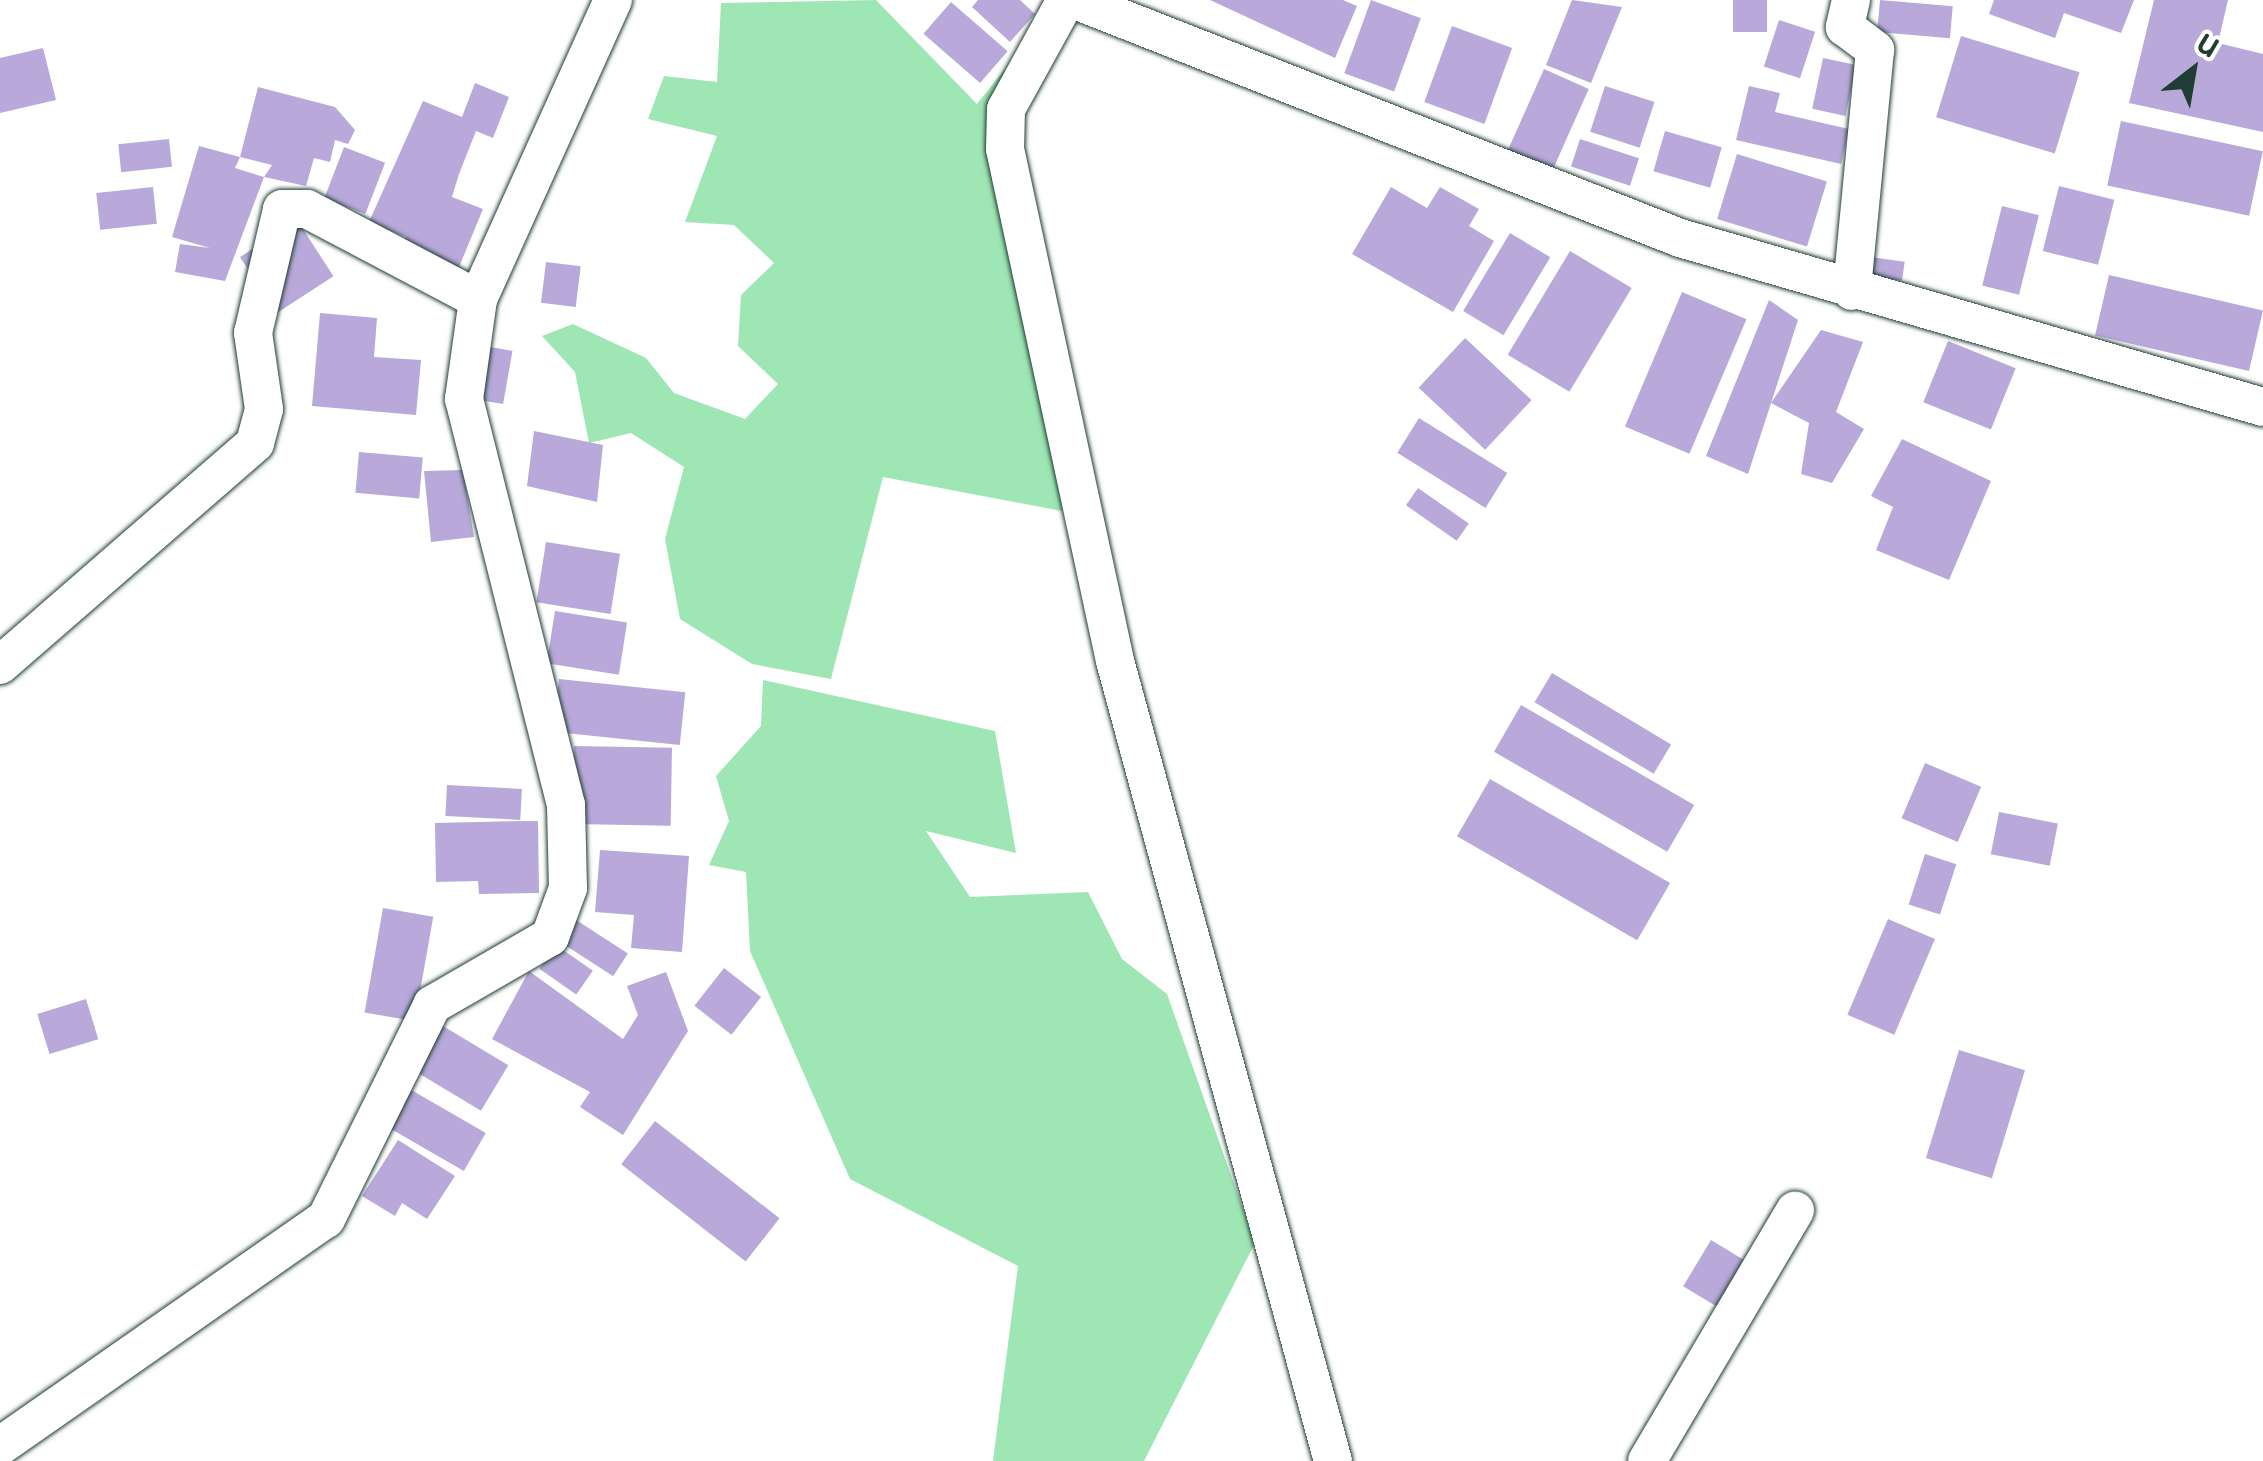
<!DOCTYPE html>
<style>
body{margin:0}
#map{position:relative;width:2263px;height:1461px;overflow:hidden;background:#fff;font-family:Mali,sans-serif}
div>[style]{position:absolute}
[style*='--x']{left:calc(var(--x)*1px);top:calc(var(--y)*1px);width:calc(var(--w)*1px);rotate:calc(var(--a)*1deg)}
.green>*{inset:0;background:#9ee6b4}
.building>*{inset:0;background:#b8a9da;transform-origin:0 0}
.roads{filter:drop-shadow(0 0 2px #1f3d34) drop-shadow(0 0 2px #1f3d34)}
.minor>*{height:38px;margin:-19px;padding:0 19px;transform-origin:19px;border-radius:19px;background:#fff}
span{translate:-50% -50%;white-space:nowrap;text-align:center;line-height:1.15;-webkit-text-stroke:10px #fff;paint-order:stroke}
.north{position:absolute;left:2143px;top:20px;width:100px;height:100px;-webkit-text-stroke:8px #fff;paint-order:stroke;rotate:31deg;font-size:28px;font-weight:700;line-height:40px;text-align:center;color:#1f3d34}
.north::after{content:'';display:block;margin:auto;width:35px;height:45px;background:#1f3d34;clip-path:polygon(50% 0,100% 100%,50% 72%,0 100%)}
</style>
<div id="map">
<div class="green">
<i style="clip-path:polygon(876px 0,977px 104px,1004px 70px,1067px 512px,883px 477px,831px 679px,752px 664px,680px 619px,665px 539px,684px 467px,631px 433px,589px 443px,575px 372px,542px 336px,573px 324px,646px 358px,674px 393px,745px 419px,778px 384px,738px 346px,741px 295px,774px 263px,734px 225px,685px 222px,717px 136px,648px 119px,664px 76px,717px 82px,721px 3px)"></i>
<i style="clip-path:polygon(763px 680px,995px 731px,1016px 853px,926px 831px,970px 897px,1088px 892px,1122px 959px,1167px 994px,1255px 1243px,1144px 1461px,993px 1461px,1018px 1266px,850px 1179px,750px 951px,746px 872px,709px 865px,729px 821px,716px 776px,761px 726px)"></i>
</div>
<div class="building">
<i style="clip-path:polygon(978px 0,1020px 0,1035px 14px,1010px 42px,972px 7px)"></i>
<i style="clip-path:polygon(1210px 0,1343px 0,1357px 6px,1335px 58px)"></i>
<i style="left:1371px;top:0;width:53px;height:78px;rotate:20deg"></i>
<i style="clip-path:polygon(1572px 0,1622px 7px,1591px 83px,1546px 65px)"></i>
<i style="left:1733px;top:0;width:34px;height:32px"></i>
<i style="left:1880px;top:0;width:73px;height:32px;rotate:5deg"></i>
<i style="clip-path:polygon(1994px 0,2134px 0,2121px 33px,2064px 13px,2055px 38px,1989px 14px)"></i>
<i style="clip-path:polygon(2154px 0,2228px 0,2218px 43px,2263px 54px,2263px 132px,2129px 103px)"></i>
<i style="left:951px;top:2px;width:75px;height:42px;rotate:41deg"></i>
<i style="left:1779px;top:20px;width:38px;height:49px;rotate:18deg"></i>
<i style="left:1452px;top:26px;width:64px;height:81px;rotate:20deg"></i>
<i style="left:1961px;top:36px;width:124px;height:85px;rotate:17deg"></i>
<i style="clip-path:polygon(43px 48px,56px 100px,0 113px,0 58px)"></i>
<i style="left:1823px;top:58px;width:34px;height:52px;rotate:12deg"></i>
<i style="left:1544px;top:69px;width:49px;height:89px;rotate:24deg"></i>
<i style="clip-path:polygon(475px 83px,509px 97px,493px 138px,476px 131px,459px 174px,452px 197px,483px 209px,457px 272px,401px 248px,406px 237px,369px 222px,423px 101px,462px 117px)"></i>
<i style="left:1605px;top:86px;width:52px;height:48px;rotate:18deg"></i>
<i style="clip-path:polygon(1749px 86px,1780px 93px,1775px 112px,1849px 129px,1841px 164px,1736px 140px)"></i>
<i style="clip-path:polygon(evenodd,258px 87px,335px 107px,355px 130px,348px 144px,335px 140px,330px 162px,314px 158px,306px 186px,264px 177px,225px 281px,175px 272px,180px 244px,210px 248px,172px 237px,199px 146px,240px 157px,258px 87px,240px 157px,272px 165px,264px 177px,235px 168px,240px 157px)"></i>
<i style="left:2121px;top:121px;width:145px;height:66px;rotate:12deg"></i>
<i style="left:1665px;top:131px;width:59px;height:42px;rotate:16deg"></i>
<i style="left:169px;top:139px;width:28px;height:51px;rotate:84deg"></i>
<i style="left:1580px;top:139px;width:62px;height:29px;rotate:18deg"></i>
<i style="left:344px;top:147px;width:44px;height:55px;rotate:21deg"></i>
<i style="left:1737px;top:154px;width:94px;height:68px;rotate:17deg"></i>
<i style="left:2059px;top:186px;width:57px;height:67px;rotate:14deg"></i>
<i style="left:153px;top:187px;width:37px;height:57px;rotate:84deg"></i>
<i style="clip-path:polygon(1391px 187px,1427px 208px,1440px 187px,1479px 209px,1469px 226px,1494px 241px,1453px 312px,1352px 254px)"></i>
<i style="left:2002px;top:206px;width:38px;height:82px;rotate:14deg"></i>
<i style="left:297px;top:220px;width:67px;height:68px;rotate:57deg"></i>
<i style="left:1510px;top:233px;width:47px;height:91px;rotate:31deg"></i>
<i style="left:1570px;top:251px;width:72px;height:121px;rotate:31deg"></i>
<i style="left:1870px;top:257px;width:35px;height:19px;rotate:8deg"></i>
<i style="left:546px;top:262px;width:35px;height:41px;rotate:7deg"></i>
<i style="left:2109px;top:275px;width:158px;height:62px;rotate:13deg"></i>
<i style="left:1682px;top:292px;width:70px;height:146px;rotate:23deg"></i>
<i style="clip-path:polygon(1769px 300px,1798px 320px,1748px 474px,1706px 456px)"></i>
<i style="clip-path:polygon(320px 313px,377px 318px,374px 357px,421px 360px,416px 415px,312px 406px)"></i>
<i style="clip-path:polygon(1821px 330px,1863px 342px,1836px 412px,1864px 429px,1832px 483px,1801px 474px,1809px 423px,1771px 403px)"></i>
<i style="left:1465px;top:338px;width:91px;height:68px;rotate:43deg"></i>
<i style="left:1948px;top:341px;width:73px;height:66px;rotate:22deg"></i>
<i style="left:479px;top:345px;width:34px;height:54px;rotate:10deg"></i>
<i style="left:1419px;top:418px;width:104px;height:41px;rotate:32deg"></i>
<i style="clip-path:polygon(534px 431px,603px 445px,597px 502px,527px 486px)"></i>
<i style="clip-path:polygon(1902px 439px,1991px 481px,1949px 580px,1876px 550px,1893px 507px,1871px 496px)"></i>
<i style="left:359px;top:452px;width:64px;height:41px;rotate:5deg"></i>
<i style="clip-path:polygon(463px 470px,474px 537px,431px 542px,424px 471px)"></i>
<i style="left:1418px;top:488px;width:62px;height:21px;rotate:35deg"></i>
<i style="left:546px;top:542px;width:75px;height:61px;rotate:9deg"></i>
<i style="left:555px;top:611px;width:73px;height:53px;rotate:9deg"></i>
<i style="left:1552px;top:673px;width:139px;height:34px;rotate:31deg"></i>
<i style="left:559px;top:679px;width:127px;height:53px;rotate:6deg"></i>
<i style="left:1521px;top:705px;width:200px;height:54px;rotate:30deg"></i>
<i style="left:574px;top:746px;width:98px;height:78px;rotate:1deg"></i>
<i style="left:1925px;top:763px;width:61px;height:60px;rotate:23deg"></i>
<i style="left:1490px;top:779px;width:208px;height:66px;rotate:30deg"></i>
<i style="left:447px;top:785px;width:75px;height:31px;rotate:3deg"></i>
<i style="left:1999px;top:812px;width:60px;height:43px;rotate:11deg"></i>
<i style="clip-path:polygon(524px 821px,538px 821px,539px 893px,479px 894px,478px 881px,436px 882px,435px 823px)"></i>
<i style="clip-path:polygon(600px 850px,689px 856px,682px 952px,631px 948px,634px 915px,595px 912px)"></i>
<i style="left:1925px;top:854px;width:33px;height:53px;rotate:18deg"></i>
<i style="left:383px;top:908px;width:51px;height:106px;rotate:10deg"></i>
<i style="left:570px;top:916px;width:69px;height:27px;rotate:33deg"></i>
<i style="left:1888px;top:919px;width:51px;height:104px;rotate:23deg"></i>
<i style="left:556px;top:945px;width:45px;height:29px;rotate:35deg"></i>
<i style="left:724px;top:968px;width:47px;height:48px;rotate:38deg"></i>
<i style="clip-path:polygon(529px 971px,623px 1039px,638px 1015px,627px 986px,666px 972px,688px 1031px,623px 1135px,580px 1107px,590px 1092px,492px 1039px)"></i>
<i style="left:86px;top:999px;width:42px;height:51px;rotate:73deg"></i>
<i style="left:438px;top:1023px;width:82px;height:53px;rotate:31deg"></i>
<i style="left:1959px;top:1050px;width:69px;height:113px;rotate:17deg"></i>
<i style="left:394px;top:1080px;width:106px;height:44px;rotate:30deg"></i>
<i style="left:655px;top:1121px;width:158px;height:55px;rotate:38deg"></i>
<i style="clip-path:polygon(398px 1140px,455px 1176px,427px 1219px,402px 1203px,395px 1216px,362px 1196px)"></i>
<i style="left:1711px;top:1240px;width:43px;height:54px;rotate:31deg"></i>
</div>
<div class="roads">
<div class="minor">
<i style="--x:1066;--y:0;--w:124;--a:118.8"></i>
<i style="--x:1006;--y:109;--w:40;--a:91.4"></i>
<i style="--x:1005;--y:149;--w:524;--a:77.87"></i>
<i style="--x:1115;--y:661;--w:829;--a:74.76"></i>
<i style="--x:1075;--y:0;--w:650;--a:21.47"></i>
<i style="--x:1680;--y:238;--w:607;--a:16.17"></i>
<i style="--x:1851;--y:0;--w:28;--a:103"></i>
<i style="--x:1845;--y:27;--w:38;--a:37"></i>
<i style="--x:1875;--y:50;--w:242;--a:95.5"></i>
<i style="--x:0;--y:665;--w:338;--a:-41"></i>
<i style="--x:255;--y:443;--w:35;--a:-75"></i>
<i style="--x:264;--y:409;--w:77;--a:-98.2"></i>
<i style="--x:253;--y:333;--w:127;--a:-76.8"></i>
<i style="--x:282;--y:209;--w:25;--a:0"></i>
<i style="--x:307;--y:209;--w:193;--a:27.8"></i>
<i style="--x:0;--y:1446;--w:397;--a:-34.9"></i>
<i style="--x:326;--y:1219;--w:239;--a:-63.6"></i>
<i style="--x:432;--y:1005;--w:136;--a:-30"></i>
<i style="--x:550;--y:937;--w:52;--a:-69.8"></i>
<i style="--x:568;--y:888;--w:83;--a:-91.4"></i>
<i style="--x:566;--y:805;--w:419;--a:-104.1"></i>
<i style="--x:464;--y:399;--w:101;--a:-82"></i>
<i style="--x:478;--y:299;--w:328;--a:-65.7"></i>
<i style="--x:1647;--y:1461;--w:291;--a:-59.4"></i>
</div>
</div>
<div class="north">U</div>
</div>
